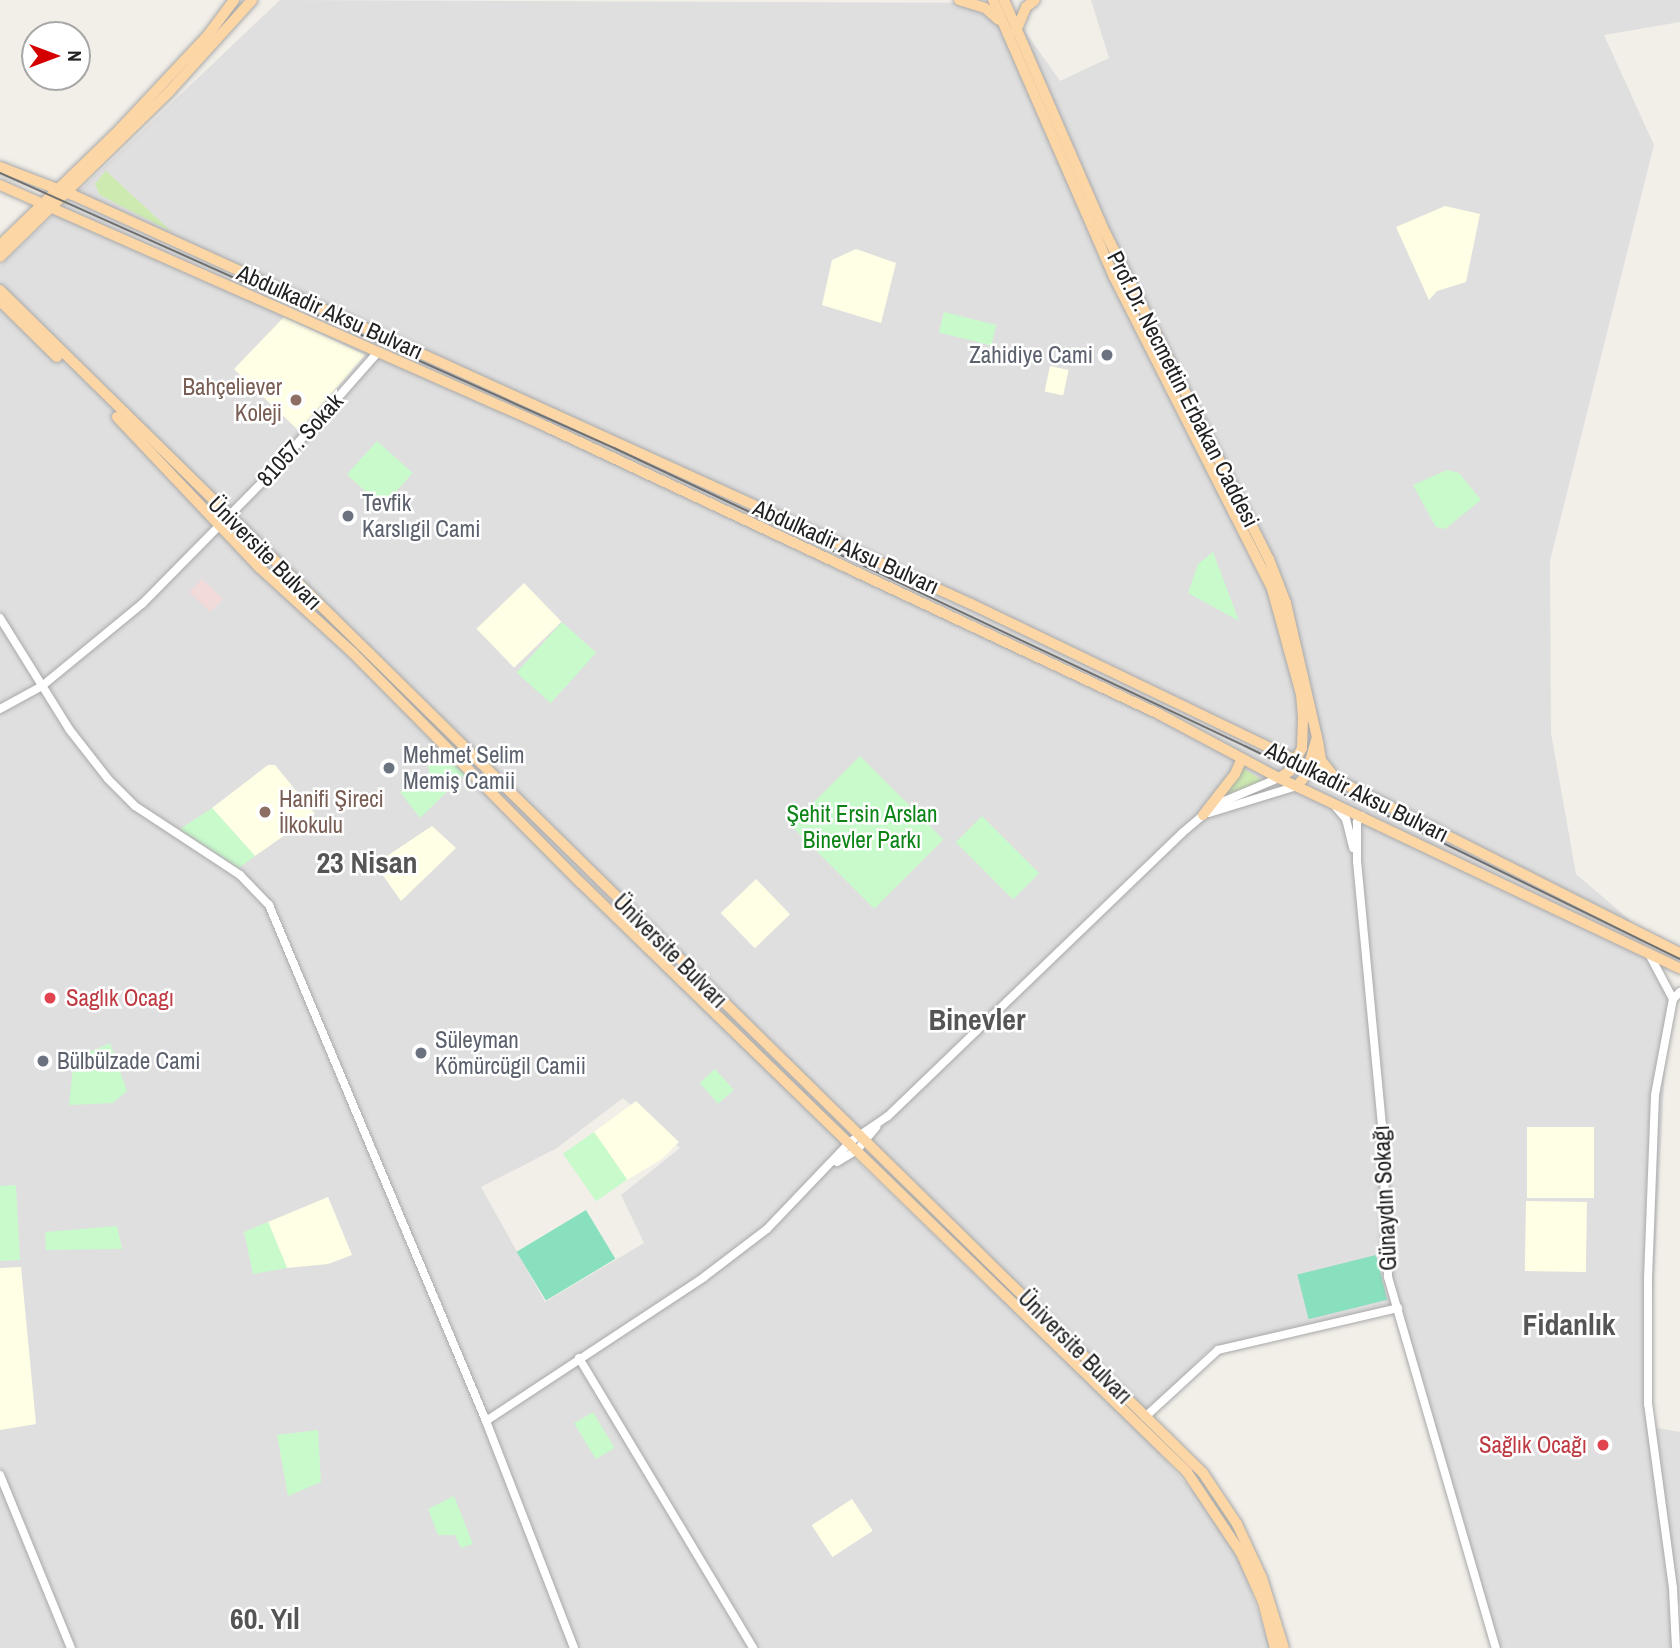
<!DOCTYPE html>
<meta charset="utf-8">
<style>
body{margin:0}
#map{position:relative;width:1680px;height:1648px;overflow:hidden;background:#f2efe9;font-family:"Archivo Narrow",sans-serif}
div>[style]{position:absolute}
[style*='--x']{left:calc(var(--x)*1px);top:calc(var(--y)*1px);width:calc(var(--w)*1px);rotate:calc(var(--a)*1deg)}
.residential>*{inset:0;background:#e0dfdf}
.commercial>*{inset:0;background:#f2dad9;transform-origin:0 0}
.education>*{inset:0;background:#ffffe5;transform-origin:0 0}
.grass>*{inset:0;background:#cdebb0}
.park>*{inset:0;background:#c8facc;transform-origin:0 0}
.pitch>*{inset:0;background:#88e0be;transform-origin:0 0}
.roads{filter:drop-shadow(0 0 2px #a9a9a9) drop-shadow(0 0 2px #a9a9a9)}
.minor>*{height:8px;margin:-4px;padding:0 4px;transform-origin:4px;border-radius:4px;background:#fff}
.major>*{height:10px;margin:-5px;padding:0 5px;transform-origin:5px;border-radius:5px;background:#fcd6a4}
.tram>*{height:2px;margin:-1px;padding:0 1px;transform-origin:1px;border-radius:1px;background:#707070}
.dots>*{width:19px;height:19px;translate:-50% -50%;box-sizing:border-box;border:4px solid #fff;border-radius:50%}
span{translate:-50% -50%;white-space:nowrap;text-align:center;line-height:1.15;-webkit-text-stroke:5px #fff;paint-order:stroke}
.street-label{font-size:23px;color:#222}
.worship-label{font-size:23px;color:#5b616d}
.right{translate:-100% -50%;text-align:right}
.left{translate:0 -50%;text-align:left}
.education-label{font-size:23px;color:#785e54}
.park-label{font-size:23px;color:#0c8416}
.health-label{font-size:23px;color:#be3a42}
.district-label{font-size:30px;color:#555;font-weight:700}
.north{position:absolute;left:21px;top:21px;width:70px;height:70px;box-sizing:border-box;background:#fff;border:2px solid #a7a7a7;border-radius:50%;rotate:90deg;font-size:19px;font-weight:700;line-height:28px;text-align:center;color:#222}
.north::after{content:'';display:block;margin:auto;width:24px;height:32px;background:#d40000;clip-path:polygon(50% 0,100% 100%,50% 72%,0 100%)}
</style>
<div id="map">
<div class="residential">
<i style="clip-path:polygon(evenodd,280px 0,1005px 3px,1060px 81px,1109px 58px,1091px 0,1680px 0,1680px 22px,1604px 35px,1654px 145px,1550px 561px,1551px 733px,1576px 874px,1631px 921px,1669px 992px,1646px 1426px,1680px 1432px,1680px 1603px,1675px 1605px,1672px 1648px,1492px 1648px,1398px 1308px,1212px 1347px,1143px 1417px,1053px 1318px,861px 1140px,847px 1152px,1135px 1426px,1233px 1536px,1270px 1648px,0 1648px,0 266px,280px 0,623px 1098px,680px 1148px,621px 1195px,644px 1243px,545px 1302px,481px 1187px,557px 1148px,623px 1098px)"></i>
</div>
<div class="commercial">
<i style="left:202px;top:579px;width:29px;height:18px;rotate:44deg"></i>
</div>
<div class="education">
<i style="clip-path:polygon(1445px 206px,1480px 214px,1466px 282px,1437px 291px,1429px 300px,1396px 227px)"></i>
<i style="clip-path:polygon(856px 249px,896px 263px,881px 323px,822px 305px,832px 260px)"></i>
<i style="clip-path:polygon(284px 317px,365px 355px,299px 431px,234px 369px)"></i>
<i style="left:1050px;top:366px;width:19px;height:26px;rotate:12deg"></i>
<i style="left:524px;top:583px;width:54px;height:66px;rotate:46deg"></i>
<i style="clip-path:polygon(268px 765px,275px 765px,315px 814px,255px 856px,212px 808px)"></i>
<i style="clip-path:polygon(432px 826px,456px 848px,401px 901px,375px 864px)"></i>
<i style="left:756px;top:879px;width:49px;height:49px;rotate:46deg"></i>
<i style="clip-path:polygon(636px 1101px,679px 1142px,662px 1159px,627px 1180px,594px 1132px)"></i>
<i style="left:1527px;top:1127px;width:67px;height:71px"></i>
<i style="clip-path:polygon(328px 1197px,352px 1255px,328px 1264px,287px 1268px,268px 1222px)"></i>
<i style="left:1587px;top:1202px;width:70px;height:61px;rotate:91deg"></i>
<i style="clip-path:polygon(21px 1267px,36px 1424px,0 1430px,0 1268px)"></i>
<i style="left:852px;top:1499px;width:38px;height:48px;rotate:57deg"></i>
</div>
<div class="grass">
<i style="clip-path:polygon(106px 170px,106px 171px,172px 232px,100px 195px,95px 184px)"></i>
<i style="clip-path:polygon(1243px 768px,1263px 781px,1222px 800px,1225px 790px)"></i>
</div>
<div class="park">
<i style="left:944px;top:312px;width:54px;height:21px;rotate:14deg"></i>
<i style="left:377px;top:441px;width:48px;height:45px;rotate:42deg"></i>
<i style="clip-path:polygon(1447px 470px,1459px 473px,1481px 500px,1445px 529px,1436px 527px,1413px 485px)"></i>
<i style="clip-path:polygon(1213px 552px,1239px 621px,1188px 593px,1198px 564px)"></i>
<i style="left:562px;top:622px;width:46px;height:68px;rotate:42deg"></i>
<i style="clip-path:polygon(442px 753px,465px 774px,420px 818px,400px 792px,430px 775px,428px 766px)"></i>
<i style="left:860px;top:756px;width:118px;height:98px;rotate:45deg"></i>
<i style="clip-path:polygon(212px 808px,255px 856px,239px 868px,180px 829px)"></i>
<i style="left:982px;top:816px;width:81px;height:37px;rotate:45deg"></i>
<i style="clip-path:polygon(110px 1043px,127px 1091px,113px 1103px,69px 1105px,74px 1059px)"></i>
<i style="left:715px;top:1069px;width:28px;height:21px;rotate:48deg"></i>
<i style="left:594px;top:1132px;width:58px;height:38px;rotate:55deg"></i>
<i style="clip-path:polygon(16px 1185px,20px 1260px,0 1261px,0 1186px)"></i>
<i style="clip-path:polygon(268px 1222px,287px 1268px,253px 1274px,244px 1232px)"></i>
<i style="clip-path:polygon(117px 1226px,122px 1249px,46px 1250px,45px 1232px)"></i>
<i style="left:593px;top:1412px;width:42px;height:22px;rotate:59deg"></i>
<i style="clip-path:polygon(318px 1430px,321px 1482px,288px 1496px,277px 1435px)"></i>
<i style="clip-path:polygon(454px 1496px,473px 1544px,461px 1548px,455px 1535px,438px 1535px,428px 1509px)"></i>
</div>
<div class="pitch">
<i style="left:586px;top:1210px;width:57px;height:81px;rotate:59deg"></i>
<i style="left:1376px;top:1255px;width:46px;height:81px;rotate:76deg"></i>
</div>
<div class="roads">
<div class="minor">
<i style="--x:0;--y:618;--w:131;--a:58.1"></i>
<i style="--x:69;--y:729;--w:63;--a:52"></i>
<i style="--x:108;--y:779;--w:38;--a:45"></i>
<i style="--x:135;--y:806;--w:126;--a:33.3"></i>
<i style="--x:240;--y:875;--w:42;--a:46"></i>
<i style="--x:269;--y:905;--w:560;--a:67.19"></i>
<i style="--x:486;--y:1421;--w:243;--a:68.8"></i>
<i style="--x:0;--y:709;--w:48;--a:-28.7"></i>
<i style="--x:42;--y:686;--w:131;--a:-39.4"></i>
<i style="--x:143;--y:603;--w:187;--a:-45.4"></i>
<i style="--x:274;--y:470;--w:156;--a:-48.6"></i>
<i style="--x:1335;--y:806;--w:17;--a:50"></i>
<i style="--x:1346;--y:819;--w:30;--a:76"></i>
<i style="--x:1209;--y:813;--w:92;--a:-17.1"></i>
<i style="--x:1362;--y:816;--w:8;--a:130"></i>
<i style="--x:1357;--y:822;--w:39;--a:90"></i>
<i style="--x:1357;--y:861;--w:265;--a:84.6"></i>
<i style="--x:1382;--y:1125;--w:152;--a:87.7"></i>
<i style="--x:1388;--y:1277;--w:386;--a:73.8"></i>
<i style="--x:1649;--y:954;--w:51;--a:61.9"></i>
<i style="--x:837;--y:1162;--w:23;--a:-31"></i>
<i style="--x:857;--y:1150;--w:30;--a:-50"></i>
<i style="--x:579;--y:1358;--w:338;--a:59"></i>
<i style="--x:1145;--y:1417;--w:99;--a:-42.5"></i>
<i style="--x:1218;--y:1350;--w:185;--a:-13.1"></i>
<i style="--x:486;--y:1421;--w:261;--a:-33.4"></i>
<i style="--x:704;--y:1277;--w:79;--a:-37.3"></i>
<i style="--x:767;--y:1229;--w:120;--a:-46.3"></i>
<i style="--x:850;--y:1142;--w:46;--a:-34.4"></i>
<i style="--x:888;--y:1116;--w:408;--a:-43.9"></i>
<i style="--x:1182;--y:833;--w:43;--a:-40.3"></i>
<i style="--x:1215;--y:805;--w:69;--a:-22.9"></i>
<i style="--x:0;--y:1475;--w:187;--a:67.7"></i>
<i style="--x:1676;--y:1648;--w:60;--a:-92.9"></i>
<i style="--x:1673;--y:1588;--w:186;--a:-97.7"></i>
<i style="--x:1648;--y:1404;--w:126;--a:-90"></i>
<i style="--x:1648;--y:1278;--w:183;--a:-87.8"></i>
<i style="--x:1655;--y:1095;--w:98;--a:-79.4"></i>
<i style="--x:1673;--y:999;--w:10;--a:-45"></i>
</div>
<div class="major">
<i style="--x:959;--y:0;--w:27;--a:17"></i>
<i style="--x:985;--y:8;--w:18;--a:41"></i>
<i style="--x:993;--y:0;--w:302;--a:66.4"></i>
<i style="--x:1114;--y:277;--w:350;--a:63.1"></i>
<i style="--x:1272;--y:589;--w:109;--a:74.6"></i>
<i style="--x:1301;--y:694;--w:25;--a:85"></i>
<i style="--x:1303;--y:719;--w:29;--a:92"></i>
<i style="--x:1302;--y:748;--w:26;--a:118"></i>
<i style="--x:1290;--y:771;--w:13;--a:148"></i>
<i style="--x:1004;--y:0;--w:253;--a:66.5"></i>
<i style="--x:1105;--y:232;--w:366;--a:63.4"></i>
<i style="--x:1269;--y:559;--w:47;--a:68.9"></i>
<i style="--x:1286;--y:603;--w:138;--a:77"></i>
<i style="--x:1317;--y:737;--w:40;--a:106"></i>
<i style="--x:1306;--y:775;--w:13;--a:129"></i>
<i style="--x:1016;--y:31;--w:26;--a:-67"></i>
<i style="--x:1026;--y:7;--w:11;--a:-38"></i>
<i style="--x:0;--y:167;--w:78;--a:21"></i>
<i style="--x:73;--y:195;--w:987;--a:24.49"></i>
<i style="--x:971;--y:604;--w:413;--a:25.7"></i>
<i style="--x:1343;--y:783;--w:377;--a:26.8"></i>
<i style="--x:0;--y:185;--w:591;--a:23.83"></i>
<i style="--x:541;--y:424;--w:683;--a:25.14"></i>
<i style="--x:1159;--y:714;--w:136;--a:28.1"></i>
<i style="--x:1279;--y:778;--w:444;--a:25.4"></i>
<i style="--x:0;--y:245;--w:167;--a:-44"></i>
<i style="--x:120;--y:129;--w:129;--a:-46.9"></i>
<i style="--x:208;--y:35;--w:44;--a:-53.4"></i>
<i style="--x:0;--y:257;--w:236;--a:-44.3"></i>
<i style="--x:169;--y:92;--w:124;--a:-47.9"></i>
<i style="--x:0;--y:290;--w:1687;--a:44.52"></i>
<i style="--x:1203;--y:1473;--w:61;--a:56.3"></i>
<i style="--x:1237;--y:1524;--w:60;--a:65.2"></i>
<i style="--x:1262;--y:1578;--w:73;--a:72.6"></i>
<i style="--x:0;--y:301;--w:80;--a:44.5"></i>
<i style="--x:117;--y:417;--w:208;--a:46.6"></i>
<i style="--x:260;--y:568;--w:126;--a:42.4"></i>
<i style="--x:353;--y:653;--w:324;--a:45.3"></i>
<i style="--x:581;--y:883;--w:845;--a:44.18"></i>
<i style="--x:1187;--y:1472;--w:97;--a:56.3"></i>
<i style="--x:1241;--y:1553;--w:54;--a:65.8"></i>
<i style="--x:1263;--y:1602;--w:48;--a:75.4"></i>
<i style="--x:1318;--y:741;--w:19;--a:81"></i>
<i style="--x:1321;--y:760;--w:18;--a:52"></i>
<i style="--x:1203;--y:815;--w:52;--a:-52"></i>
<i style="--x:1235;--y:774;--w:17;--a:-66"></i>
</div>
</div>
<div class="tram">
<i style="--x:0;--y:173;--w:673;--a:24.13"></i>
<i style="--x:614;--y:448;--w:698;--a:25.28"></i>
<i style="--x:1245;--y:746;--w:484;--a:26.1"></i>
</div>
<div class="dots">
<i style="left:1107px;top:355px;background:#6b7280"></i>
<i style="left:296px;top:400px;background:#8d6e63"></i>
<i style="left:348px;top:516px;background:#6b7280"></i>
<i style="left:389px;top:768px;background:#6b7280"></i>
<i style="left:265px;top:812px;background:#8d6e63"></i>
<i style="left:50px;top:998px;background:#e0444e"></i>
<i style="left:421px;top:1053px;background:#6b7280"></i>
<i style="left:43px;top:1061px;background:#6b7280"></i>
<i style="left:1603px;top:1445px;background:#e0444e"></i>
</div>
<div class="street-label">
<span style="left:330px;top:312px;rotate:24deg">Abdulkadir Aksu Bulvarı</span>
<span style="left:1183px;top:389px;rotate:63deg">Prof.Dr. Necmettin Erbakan Caddesi</span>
<span style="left:300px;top:440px;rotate:-48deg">81057. Sokak</span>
<span style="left:846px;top:547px;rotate:24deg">Abdulkadir Aksu Bulvarı</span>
<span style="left:265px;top:553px;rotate:45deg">Üniversite Bulvarı</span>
<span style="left:1357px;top:792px;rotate:26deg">Abdulkadir Aksu Bulvarı</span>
<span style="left:670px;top:951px;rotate:45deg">Üniversite Bulvarı</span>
<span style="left:1385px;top:1198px;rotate:-93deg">Günaydın Sokağı</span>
<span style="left:1075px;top:1347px;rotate:45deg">Üniversite Bulvarı</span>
</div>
<div class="worship-label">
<span class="right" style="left:1093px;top:355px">Zahidiye Cami</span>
<span class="left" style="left:362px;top:516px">Tevfik<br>Karslıgil Cami</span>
<span class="left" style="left:403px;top:768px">Mehmet Selim<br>Memiş Camii</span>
<span class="left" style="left:435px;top:1053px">Süleyman<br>Kömürcügil Camii</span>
<span class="left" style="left:57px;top:1061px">Bülbülzade Cami</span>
</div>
<div class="education-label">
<span class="right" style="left:282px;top:400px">Bahçeliever<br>Koleji</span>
<span class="left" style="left:279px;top:812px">Hanifi Şireci<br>İlkokulu</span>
</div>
<div class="park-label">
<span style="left:862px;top:827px">Şehit Ersin Arslan<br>Binevler Parkı</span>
</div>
<div class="health-label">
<span class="left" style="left:66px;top:998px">Saglık Ocagı</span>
<span class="right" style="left:1587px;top:1445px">Sağlık Ocağı</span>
</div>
<div class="district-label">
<span style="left:367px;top:862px">23 Nisan</span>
<span style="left:977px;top:1019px">Binevler</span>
<span style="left:1569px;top:1324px">Fidanlık</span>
<span style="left:265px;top:1618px">60. Yıl</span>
</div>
<div class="north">N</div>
</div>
